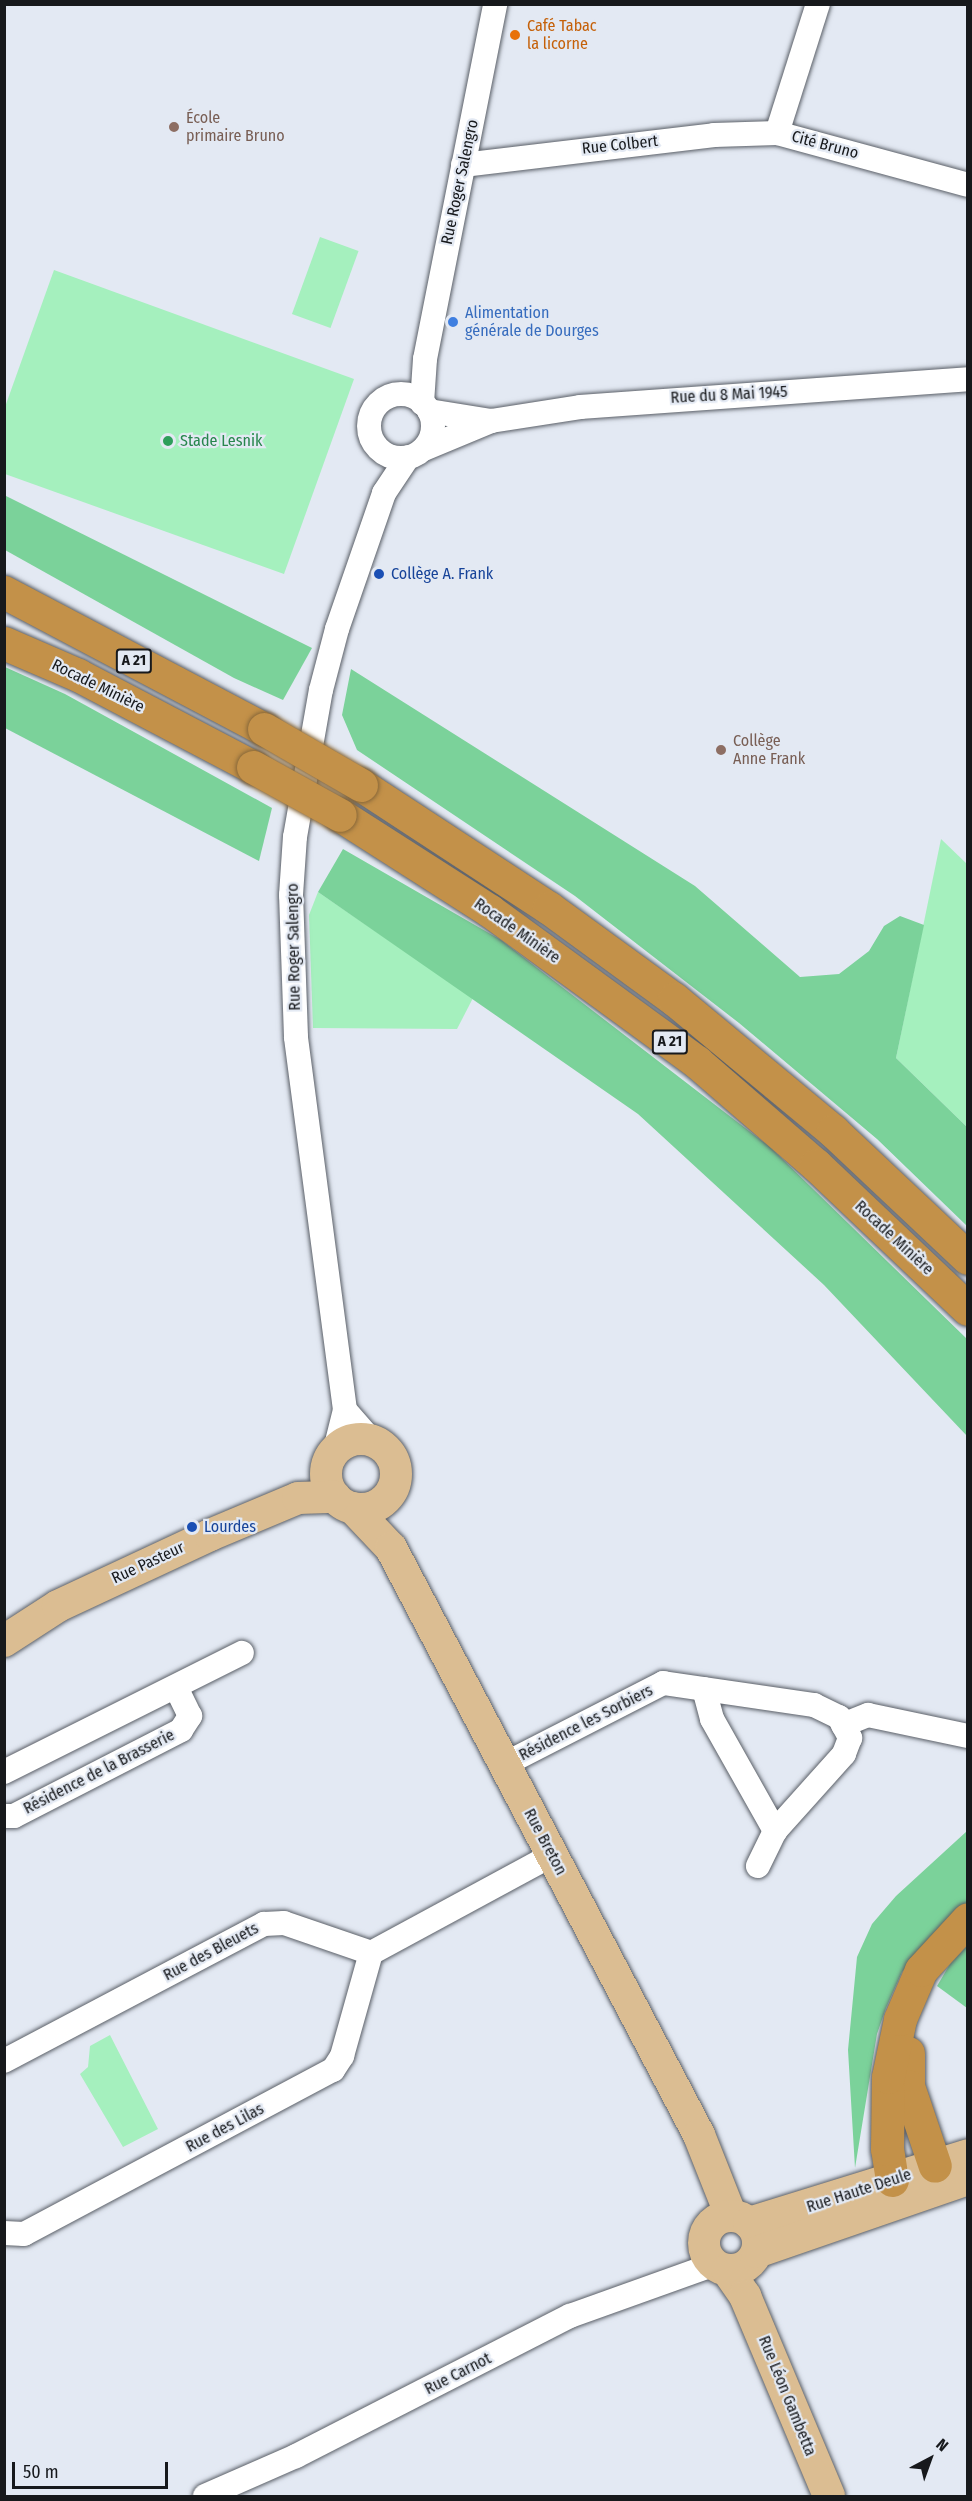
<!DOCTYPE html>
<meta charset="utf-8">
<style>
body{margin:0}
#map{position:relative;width:972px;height:2501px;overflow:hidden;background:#e3e9f3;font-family:"Fira Sans Condensed",sans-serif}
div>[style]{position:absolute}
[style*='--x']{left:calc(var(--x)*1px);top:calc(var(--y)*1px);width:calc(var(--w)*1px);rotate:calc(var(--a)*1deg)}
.green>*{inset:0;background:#a5f0be;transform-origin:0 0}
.forest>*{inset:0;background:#7bd29a}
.roads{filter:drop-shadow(0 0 2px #5a5f67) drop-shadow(0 0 2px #5a5f67)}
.minor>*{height:24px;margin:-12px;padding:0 12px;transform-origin:12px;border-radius:12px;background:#fff}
.minor>.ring{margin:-12px;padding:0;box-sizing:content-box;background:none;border:24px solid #fff;border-radius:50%}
.major>*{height:32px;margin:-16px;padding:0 16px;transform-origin:16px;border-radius:16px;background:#dbbd92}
.major>.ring{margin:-16px;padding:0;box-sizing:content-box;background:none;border:32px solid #dbbd92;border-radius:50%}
.highway>*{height:33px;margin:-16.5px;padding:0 16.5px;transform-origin:16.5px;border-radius:16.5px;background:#c39149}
.bridges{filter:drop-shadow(0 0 2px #876739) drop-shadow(0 0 2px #876739)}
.highway-bridge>*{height:33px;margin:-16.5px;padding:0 16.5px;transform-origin:16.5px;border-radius:16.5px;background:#c39149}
.dots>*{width:16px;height:16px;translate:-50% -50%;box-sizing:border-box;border:3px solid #e3e9f3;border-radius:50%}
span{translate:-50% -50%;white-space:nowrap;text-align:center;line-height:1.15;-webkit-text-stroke:4.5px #e3e9f3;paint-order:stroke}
.shield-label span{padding:2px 4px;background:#e3e9f3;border:2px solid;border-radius:4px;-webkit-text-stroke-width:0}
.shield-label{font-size:15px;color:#17191c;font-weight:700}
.food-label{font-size:16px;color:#c56008}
.left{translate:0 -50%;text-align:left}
.education-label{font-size:16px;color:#785e54}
.street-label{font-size:16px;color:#17191c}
.shop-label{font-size:16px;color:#366cbe}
.leisure-label{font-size:16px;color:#27864d}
.transit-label{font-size:16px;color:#164399}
.frame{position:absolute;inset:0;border:6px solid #17191c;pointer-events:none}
.north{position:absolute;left:900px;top:2429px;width:60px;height:60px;-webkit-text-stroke:4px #e3e9f3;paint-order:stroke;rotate:41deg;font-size:16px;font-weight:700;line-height:24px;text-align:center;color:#17191c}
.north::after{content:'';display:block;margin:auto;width:21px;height:27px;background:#17191c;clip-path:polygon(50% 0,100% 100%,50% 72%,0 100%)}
.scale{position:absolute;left:12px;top:2462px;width:156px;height:27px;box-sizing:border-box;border:3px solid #17191c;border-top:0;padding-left:8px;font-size:18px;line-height:21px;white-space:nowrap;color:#17191c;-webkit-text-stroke:4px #e3e9f3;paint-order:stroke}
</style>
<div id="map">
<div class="green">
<i style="left:320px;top:237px;width:41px;height:82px;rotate:20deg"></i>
<i style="clip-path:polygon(54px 270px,354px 379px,284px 574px,5px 474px,5px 407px)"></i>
<i style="clip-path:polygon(941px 839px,967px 864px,967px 1127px,896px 1058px)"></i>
<i style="clip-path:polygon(318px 892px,473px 998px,457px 1029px,313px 1028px,309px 915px)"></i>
<i style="clip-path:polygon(110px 2035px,158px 2129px,123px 2147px,80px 2074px,88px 2067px,90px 2046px)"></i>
</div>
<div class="forest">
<i style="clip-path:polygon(4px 495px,312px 648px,283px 700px,234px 678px,5px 550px)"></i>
<i style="clip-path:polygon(5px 667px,65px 694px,272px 808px,259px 861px,5px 728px)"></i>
<i style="clip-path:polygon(351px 669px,695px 886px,800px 977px,839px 974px,869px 951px,884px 926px,900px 916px,924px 925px,896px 1058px,967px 1127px,967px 1226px,877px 1139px,739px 1023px,575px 896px,357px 750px,342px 715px)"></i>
<i style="clip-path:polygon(343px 849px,501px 940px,770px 1147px,967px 1339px,967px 1436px,824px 1285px,638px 1114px,318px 892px)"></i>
<i style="clip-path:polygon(967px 1831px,967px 1908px,902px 1972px,886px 2008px,877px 2034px,855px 2168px,848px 2050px,857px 1957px,872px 1924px,896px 1896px)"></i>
<i style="clip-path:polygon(967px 1946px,967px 2008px,937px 1986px,950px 1964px)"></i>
</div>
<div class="roads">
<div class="minor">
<i style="--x:777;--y:133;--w:135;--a:-72.4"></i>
<i style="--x:463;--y:165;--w:253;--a:-6.8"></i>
<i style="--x:714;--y:135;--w:63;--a:-1.8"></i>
<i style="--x:777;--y:133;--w:198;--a:15.2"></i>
<i class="ring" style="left:369px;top:394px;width:40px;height:40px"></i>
<i style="--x:422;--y:403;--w:44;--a:-86.1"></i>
<i style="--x:425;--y:359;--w:362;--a:-78.8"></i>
<i style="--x:429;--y:411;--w:63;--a:9.2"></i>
<i style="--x:424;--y:449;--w:73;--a:-22.7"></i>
<i style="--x:491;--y:421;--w:90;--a:-8.9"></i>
<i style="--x:580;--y:407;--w:389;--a:-4.1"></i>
<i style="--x:345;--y:1410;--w:40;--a:49"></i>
<i style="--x:335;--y:1450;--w:41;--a:-76"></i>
<i style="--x:345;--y:1410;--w:376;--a:-97.5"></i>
<i style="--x:296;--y:1037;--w:142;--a:-92"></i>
<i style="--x:291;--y:895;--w:58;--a:-86.1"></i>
<i style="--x:295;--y:837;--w:149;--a:-80"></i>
<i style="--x:321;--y:690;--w:63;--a:-75.3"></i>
<i style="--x:337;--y:629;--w:144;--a:-70.9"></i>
<i style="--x:384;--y:493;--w:43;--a:-56.3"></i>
<i style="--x:704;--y:1689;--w:31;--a:75"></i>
<i style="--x:712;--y:1719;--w:129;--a:60.6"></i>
<i style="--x:843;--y:1725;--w:27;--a:-22"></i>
<i style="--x:868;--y:1715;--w:102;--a:11.9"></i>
<i style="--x:505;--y:1764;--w:178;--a:-27.1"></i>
<i style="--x:663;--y:1683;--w:153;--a:8.3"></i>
<i style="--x:814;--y:1705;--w:28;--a:26"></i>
<i style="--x:839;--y:1717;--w:24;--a:62"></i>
<i style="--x:850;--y:1738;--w:17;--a:111"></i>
<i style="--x:844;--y:1754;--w:103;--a:131.9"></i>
<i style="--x:775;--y:1831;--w:39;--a:116"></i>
<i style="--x:4;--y:1772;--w:266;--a:-26.6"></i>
<i style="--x:4;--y:1816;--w:10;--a:0"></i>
<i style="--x:14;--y:1816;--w:188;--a:-27.2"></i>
<i style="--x:181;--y:1730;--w:17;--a:-57"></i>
<i style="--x:190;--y:1716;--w:32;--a:-116"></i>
<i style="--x:4;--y:2061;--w:294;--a:-27.8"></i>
<i style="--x:264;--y:1924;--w:20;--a:-3"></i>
<i style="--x:284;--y:1923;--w:92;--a:19"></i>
<i style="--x:371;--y:1953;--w:206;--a:-28.4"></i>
<i style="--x:4;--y:2233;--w:20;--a:3"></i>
<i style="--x:24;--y:2234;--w:350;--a:-28"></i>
<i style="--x:333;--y:2070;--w:17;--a:-57"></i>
<i style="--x:342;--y:2056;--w:107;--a:-74.3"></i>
<i style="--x:205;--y:2496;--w:99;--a:-23.7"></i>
<i style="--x:296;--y:2456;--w:308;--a:-27.1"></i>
<i style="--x:570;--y:2316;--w:154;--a:-19.7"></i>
</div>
<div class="major">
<i class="ring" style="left:326px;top:1439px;width:38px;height:38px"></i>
<i style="--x:353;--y:1508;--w:55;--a:46.5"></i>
<i style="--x:391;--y:1548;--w:663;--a:62.31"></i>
<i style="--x:699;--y:2135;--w:87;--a:68.4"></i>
<i style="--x:4;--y:1641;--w:64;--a:-32.9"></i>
<i style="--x:58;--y:1606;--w:168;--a:-25"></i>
<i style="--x:210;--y:1535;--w:95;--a:-22.8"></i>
<i style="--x:298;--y:1498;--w:37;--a:-2"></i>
<i class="ring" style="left:704px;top:2216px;width:22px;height:22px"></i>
<i style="--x:749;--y:2223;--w:229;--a:-17.2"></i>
<i style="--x:757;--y:2252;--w:223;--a:-19.1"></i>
<i style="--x:727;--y:2270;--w:32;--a:55"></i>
<i style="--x:745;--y:2296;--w:217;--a:67.2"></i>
</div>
<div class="highway">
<i style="--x:4;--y:592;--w:294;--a:27.8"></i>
<i style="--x:4;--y:643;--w:81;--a:23.4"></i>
<i style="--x:78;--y:675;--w:198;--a:27.7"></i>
<i style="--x:361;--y:785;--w:225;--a:33.2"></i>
<i style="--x:549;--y:908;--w:155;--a:36.1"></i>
<i style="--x:674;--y:999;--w:207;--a:39.7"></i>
<i style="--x:833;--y:1131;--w:185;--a:43.3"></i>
<i style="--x:340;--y:815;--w:178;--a:32.6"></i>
<i style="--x:490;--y:911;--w:256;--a:36.1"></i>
<i style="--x:697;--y:1062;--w:157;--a:40.9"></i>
<i style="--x:816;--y:1165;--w:209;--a:43.5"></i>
<i style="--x:908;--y:2053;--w:33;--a:90"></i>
<i style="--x:908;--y:2086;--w:84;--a:71.4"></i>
<i style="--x:892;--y:2180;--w:31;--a:-99"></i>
<i style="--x:887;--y:2149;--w:72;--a:-89.2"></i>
<i style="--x:888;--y:2077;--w:59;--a:-78.3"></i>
<i style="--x:900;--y:2019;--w:53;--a:-66.8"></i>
<i style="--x:921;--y:1970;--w:69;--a:-47.3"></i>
</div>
</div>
<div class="bridges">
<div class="highway-bridge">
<i style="--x:264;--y:729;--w:112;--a:30"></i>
<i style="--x:253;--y:767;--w:99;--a:28.9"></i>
</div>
</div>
<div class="dots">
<i style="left:515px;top:35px;background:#e8710a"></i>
<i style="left:174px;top:127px;background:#8d6e63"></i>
<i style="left:453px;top:322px;background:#3f7fe0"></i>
<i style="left:168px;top:441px;background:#2e9e5b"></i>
<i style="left:379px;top:574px;background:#1a4fb4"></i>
<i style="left:721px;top:750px;background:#8d6e63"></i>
<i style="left:192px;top:1527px;background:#1a4fb4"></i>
</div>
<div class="shield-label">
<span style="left:134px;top:661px">A 21</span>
<span style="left:670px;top:1042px">A 21</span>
</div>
<div class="food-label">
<span class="left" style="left:527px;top:35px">Café Tabac<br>la licorne</span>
</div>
<div class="education-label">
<span class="left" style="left:186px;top:127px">École<br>primaire Bruno</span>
<span class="left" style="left:733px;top:750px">Collège<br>Anne Frank</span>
</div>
<div class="street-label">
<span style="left:620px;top:145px;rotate:-6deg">Rue Colbert</span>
<span style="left:825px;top:145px;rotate:15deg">Cité Bruno</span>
<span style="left:460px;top:182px;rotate:-78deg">Rue Roger Salengro</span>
<span style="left:729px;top:395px;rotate:-3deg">Rue du 8 Mai 1945</span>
<span style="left:98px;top:686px;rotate:26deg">Rocade Minière</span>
<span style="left:517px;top:931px;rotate:35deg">Rocade Minière</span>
<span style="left:294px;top:947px;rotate:-91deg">Rue Roger Salengro</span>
<span style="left:894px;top:1238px;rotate:43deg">Rocade Minière</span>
<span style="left:148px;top:1563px;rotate:-25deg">Rue Pasteur</span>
<span style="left:586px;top:1723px;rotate:-27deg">Résidence les Sorbiers</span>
<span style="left:99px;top:1772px;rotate:-27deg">Résidence de la Brasserie</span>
<span style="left:545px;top:1842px;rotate:62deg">Rue Breton</span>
<span style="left:211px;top:1952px;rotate:-28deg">Rue des Bleuets</span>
<span style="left:225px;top:2128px;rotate:-28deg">Rue des Lilas</span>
<span style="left:859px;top:2191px;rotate:-18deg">Rue Haute Deule</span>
<span style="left:458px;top:2374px;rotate:-27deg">Rue Carnot</span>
<span style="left:787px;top:2396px;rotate:68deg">Rue Léon Gambetta</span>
</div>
<div class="shop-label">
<span class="left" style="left:465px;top:322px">Alimentation<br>générale de Dourges</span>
</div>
<div class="leisure-label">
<span class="left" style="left:180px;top:441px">Stade Lesnik</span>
</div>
<div class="transit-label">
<span class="left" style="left:391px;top:574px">Collège A. Frank</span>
<span class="left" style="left:204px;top:1527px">Lourdes</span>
</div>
<div class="frame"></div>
<div class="north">N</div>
<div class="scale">50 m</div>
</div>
